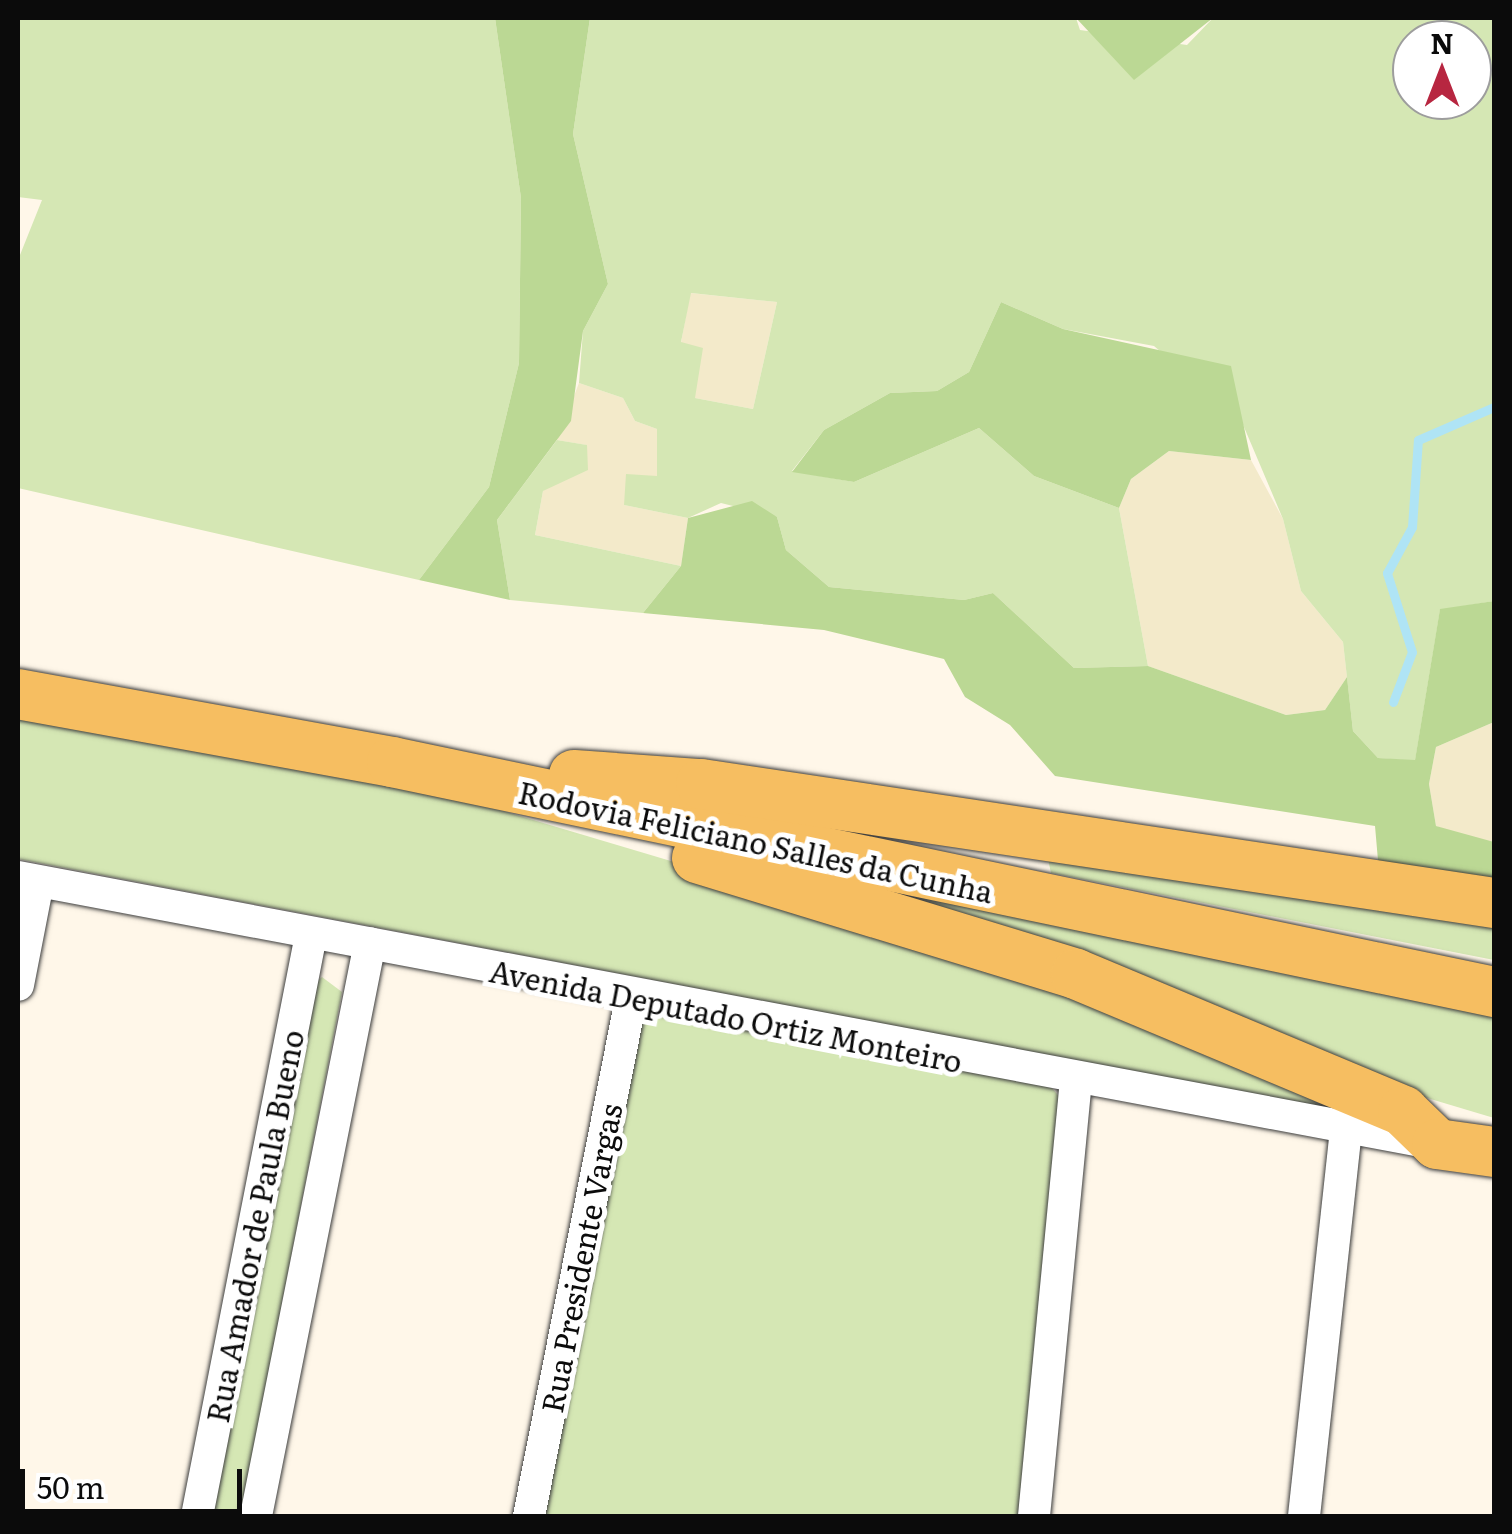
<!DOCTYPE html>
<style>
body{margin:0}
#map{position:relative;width:1512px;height:1534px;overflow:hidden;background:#fff7e9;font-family:Literata,serif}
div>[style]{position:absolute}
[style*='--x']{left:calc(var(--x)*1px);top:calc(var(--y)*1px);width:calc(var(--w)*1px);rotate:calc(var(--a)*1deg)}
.farmland>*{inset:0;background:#f3eaca}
.green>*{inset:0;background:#d5e7b4}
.forest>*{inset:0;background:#bbd894}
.stream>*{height:9px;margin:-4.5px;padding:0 4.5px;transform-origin:4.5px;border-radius:4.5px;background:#afe4f5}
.roads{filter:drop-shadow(0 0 2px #3e3e3e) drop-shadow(0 0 2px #3e3e3e)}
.street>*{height:32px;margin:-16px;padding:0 16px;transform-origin:16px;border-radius:16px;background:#fff}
.primary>*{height:50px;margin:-25px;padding:0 25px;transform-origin:25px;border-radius:25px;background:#f6be61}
span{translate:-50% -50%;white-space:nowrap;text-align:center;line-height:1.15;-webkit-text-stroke:10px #fff;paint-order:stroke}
.street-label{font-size:30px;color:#0b0b0b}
.frame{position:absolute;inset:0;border:20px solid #0b0b0b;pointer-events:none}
.north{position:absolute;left:1392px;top:20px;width:100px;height:100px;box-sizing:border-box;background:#fff;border:2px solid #9d9d9d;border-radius:50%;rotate:0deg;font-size:28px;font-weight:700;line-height:40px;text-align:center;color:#0b0b0b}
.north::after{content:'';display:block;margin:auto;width:35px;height:45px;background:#b72640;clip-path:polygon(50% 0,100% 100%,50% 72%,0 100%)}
.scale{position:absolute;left:20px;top:1469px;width:222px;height:45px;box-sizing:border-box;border:5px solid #0b0b0b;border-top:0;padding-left:12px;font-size:30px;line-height:35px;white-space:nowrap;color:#0b0b0b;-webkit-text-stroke:8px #fff;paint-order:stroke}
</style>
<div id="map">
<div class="farmland">
<i style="clip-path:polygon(690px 293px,777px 302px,753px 409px,695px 398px,681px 343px)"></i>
<i style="clip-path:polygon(579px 383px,623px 398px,635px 421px,657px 429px,657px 477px,624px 505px,688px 518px,681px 566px,535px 535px,543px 491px,586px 445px,557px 440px)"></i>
<i style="clip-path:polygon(1169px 451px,1251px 460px,1283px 519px,1301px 591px,1343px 642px,1347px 677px,1325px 710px,1286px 715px,1148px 666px,1119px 508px,1131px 479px)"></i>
<i style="clip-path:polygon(1494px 722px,1494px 842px,1469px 840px,1436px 826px,1429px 784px,1436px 747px)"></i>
</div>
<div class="green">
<i style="clip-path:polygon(18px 18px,495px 18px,521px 198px,519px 363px,489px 487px,419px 580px,18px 488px,18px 260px,42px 200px,18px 197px)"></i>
<i style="clip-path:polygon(evenodd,590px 18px,1076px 18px,1080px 30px,1187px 45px,1213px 18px,1494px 18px,1494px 601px,1440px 610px,1415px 761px,1378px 758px,1353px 731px,1343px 642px,1301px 591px,1283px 519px,1241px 420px,1154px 346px,1063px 329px,1001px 302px,969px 372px,937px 391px,890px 393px,824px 430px,792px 471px,854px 482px,979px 428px,1034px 476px,1119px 508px,1148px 666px,1074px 668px,993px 593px,964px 600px,829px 587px,786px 550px,777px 517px,721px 503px,688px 518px,624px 505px,626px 474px,657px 476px,657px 429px,635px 421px,623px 398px,579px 383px,583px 331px,608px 284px,573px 134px,590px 18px,1412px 40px,1472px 40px,1472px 100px,1412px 100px,1412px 40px,590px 18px,691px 293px,777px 302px,753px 409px,695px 398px,703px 348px,681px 342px,691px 293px)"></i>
<i style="clip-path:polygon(557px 440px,587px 445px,588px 470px,543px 491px,535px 535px,681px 566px,643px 613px,510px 600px,497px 520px)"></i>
<i style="clip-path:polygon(18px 711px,399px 780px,966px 949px,1344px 1112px,18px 859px)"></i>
<i style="clip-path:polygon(1048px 859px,1494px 915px,1494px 960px,1051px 873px)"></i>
<i style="clip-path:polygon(828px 876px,1494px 1017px,1494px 1118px,1337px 1071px)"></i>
<i style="clip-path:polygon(322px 977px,342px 992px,241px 1516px,206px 1516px,309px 988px)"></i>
<i style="clip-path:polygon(660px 1014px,1051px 1087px,1063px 1101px,1021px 1516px,542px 1516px,638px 1024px)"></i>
</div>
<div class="forest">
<i style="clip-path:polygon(495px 18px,590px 18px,573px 134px,608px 284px,583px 331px,571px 421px,497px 520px,510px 600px,419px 580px,489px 487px,519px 363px,521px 198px)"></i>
<i style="clip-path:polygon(1076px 18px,1213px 18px,1134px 80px)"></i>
<i style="clip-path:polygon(1001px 302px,1063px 329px,1231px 366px,1251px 460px,1169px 451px,1131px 479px,1119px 508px,1034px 476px,979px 428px,854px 482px,792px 472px,824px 430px,890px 393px,937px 391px,969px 372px)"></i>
<i style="clip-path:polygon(752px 501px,777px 517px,786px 550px,829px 587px,964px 600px,993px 593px,1074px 668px,1148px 666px,1286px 715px,1325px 710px,1347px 677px,1353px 731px,1378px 758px,1415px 760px,1440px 609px,1494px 601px,1494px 722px,1436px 747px,1429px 784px,1436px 826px,1494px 842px,1494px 888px,1379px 872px,1375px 826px,1055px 776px,1010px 725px,965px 697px,944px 659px,824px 630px,643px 613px,681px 566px,688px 518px)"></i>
</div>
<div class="stream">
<i style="--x:1393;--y:702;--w:53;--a:-69.2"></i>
<i style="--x:1412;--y:652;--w:83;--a:-107.6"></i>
<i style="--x:1387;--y:573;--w:52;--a:-61.5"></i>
<i style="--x:1412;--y:527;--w:87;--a:-86.1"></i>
<i style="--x:1418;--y:440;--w:83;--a:-23.5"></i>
</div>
<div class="roads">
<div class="street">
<i style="--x:18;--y:877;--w:1444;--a:10.66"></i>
<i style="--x:18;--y:985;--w:105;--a:-79"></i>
<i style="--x:197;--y:1516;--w:592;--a:-78.9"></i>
<i style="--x:256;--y:1516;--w:584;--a:-78.75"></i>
<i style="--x:529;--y:1516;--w:527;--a:-78.84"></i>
<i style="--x:1034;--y:1516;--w:435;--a:-84.5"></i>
<i style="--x:1304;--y:1516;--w:390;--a:-83.8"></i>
</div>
<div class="primary">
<i style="--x:18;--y:694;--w:380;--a:10.3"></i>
<i style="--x:392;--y:762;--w:1126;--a:11.79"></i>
<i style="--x:574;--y:775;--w:127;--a:4.1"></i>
<i style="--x:701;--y:784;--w:802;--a:8.53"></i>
<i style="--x:697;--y:858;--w:396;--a:17"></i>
<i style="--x:1076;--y:974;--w:355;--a:22.7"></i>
<i style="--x:1403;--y:1111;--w:47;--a:44.1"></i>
<i style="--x:1437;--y:1144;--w:58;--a:8"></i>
</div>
</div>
<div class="street-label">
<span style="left:756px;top:841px;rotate:12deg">Rodovia Feliciano Salles da Cunha</span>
<span style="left:726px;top:1015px;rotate:11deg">Avenida Deputado Ortiz Monteiro</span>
<span style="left:254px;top:1226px;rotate:-79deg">Rua Amador de Paula Bueno</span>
<span style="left:580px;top:1258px;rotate:-79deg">Rua Presidente Vargas</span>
</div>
<div class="frame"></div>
<div class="north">N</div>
<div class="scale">50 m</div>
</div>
